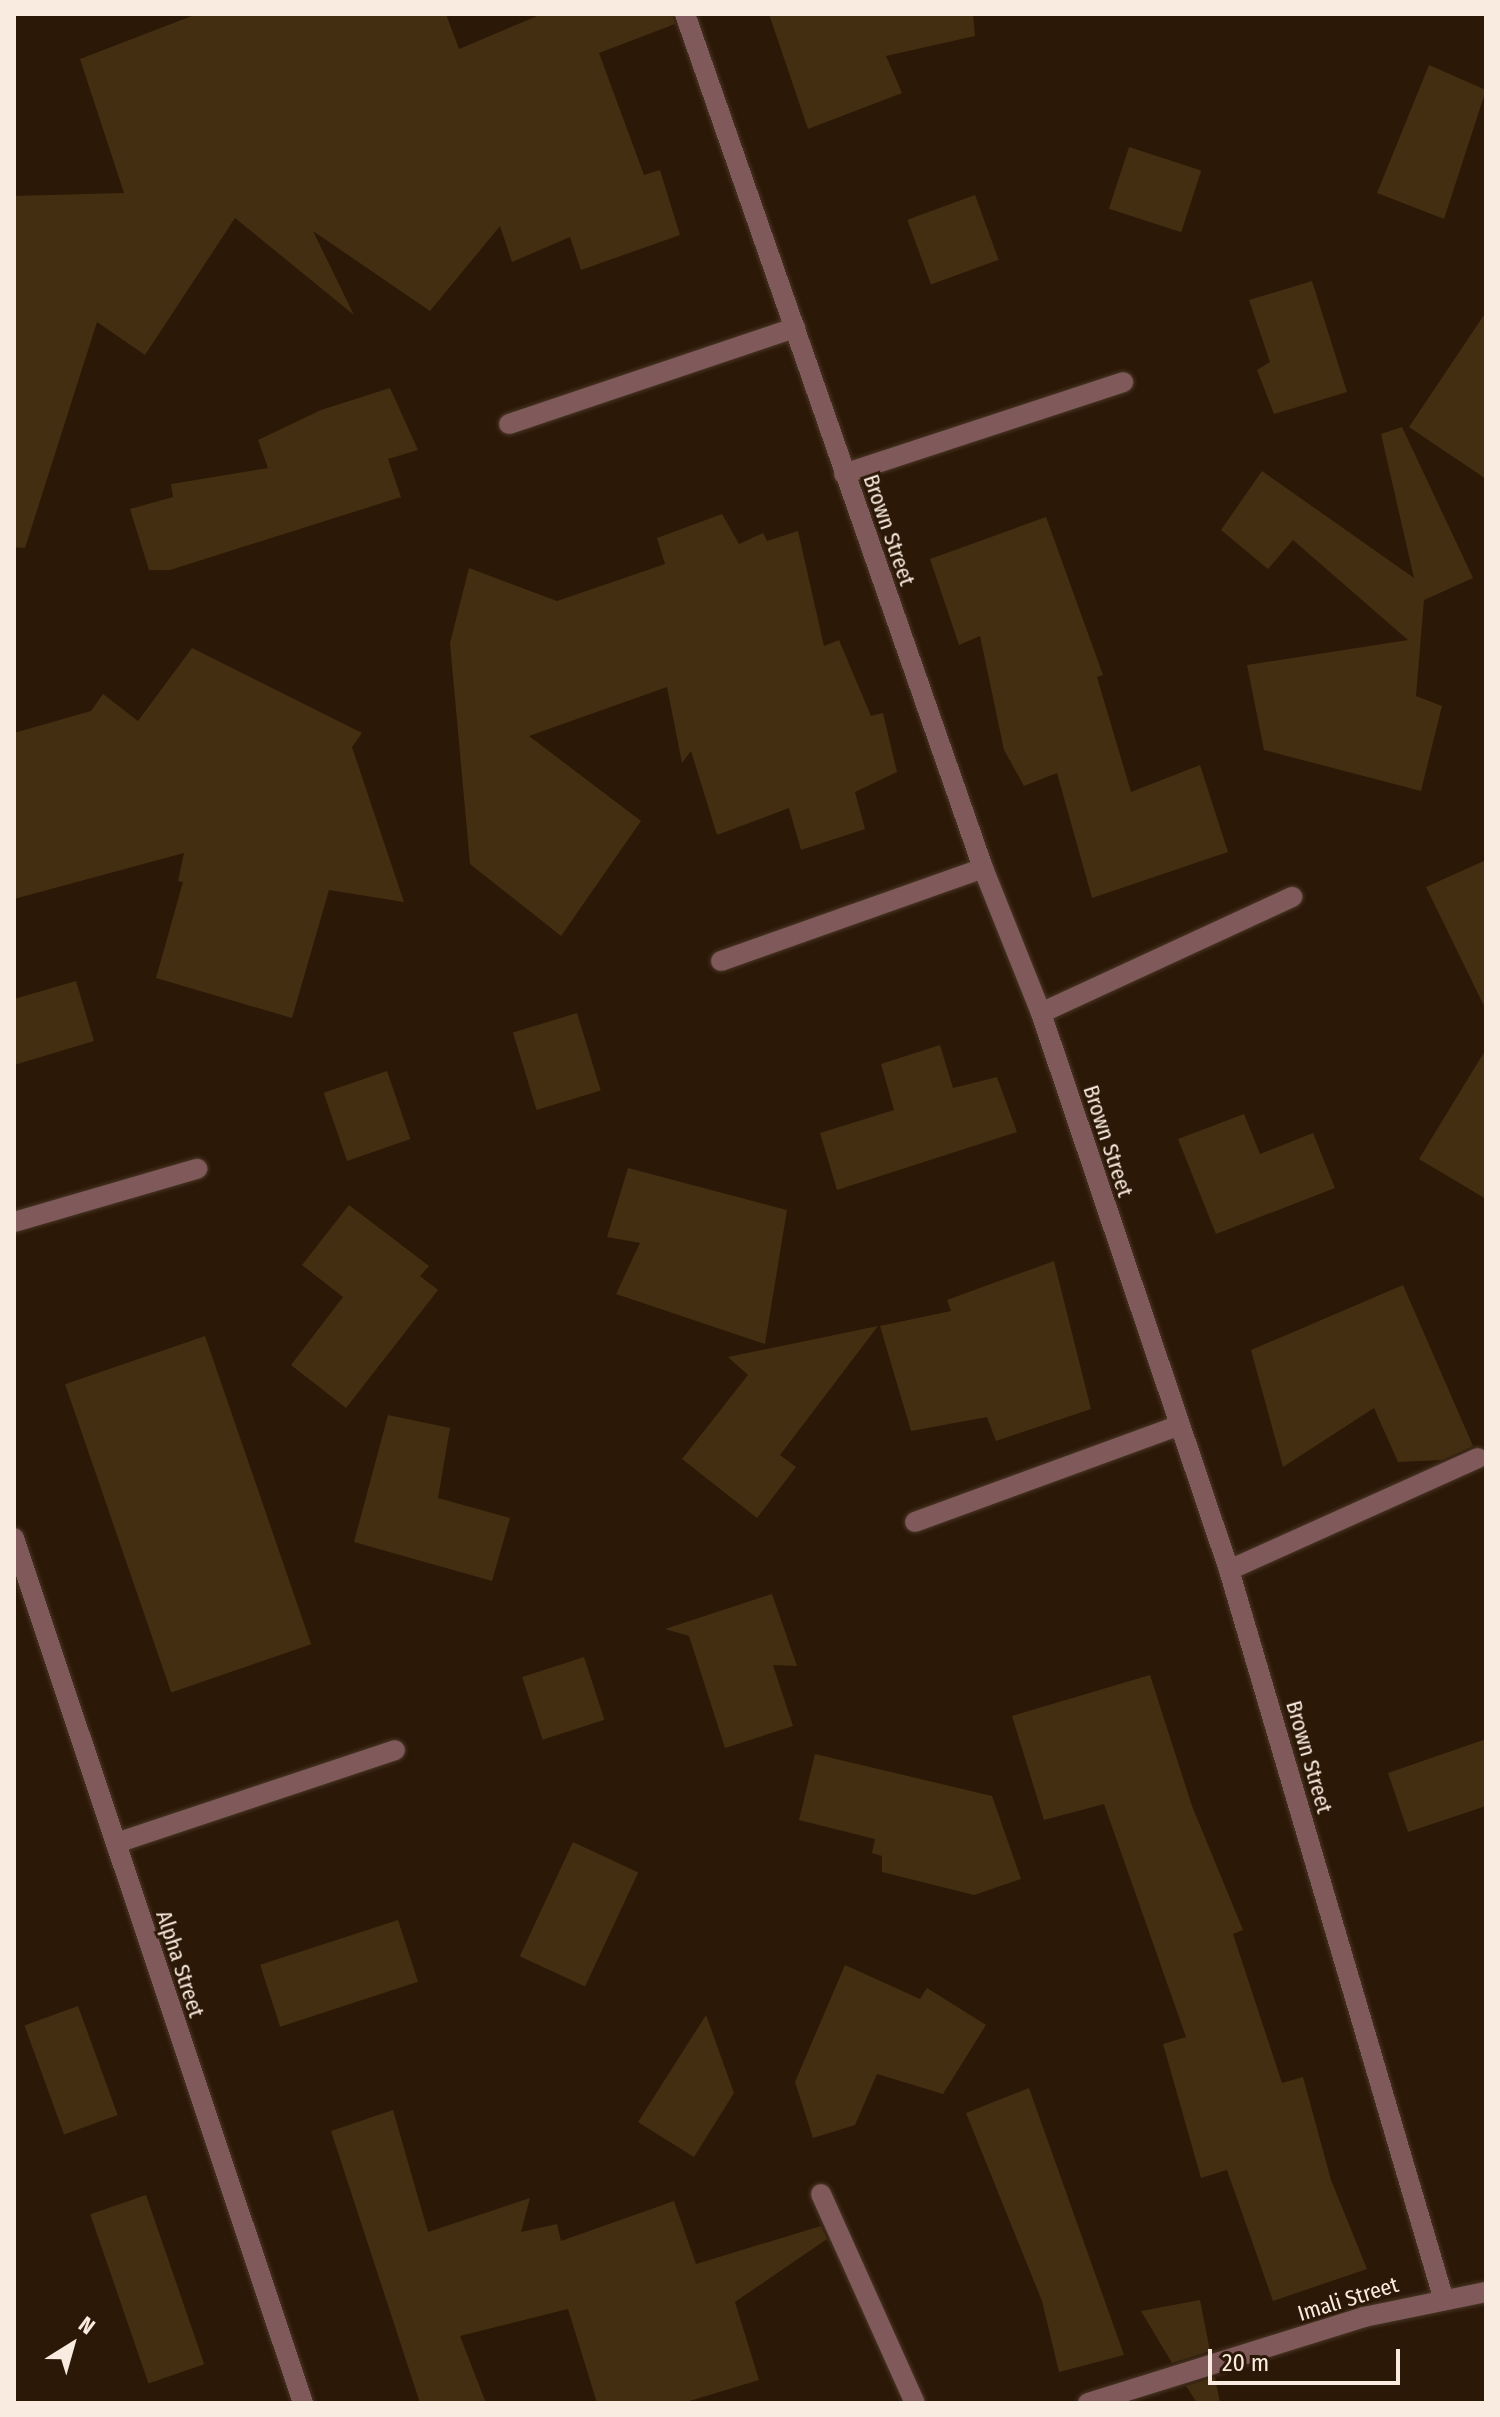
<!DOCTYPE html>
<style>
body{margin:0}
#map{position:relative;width:1500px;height:2417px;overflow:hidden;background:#2c1807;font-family:"Fira Sans Condensed",sans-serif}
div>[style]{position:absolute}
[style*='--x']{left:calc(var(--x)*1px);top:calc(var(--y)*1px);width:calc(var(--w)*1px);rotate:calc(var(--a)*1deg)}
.building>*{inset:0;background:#432e11;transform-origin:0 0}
.roads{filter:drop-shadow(0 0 2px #493625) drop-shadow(0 0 2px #493625)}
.minor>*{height:20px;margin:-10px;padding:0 10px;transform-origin:10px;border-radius:10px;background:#805a5b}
span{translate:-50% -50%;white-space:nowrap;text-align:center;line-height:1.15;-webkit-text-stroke:6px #2c1807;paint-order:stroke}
.street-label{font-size:22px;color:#f9ebe0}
.frame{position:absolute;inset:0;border:16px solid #f9ebe0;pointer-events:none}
.north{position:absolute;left:32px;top:2305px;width:80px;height:80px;-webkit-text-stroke:6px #2c1807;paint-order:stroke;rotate:37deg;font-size:22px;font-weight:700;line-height:32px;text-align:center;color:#f9ebe0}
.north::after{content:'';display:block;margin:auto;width:28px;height:36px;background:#f9ebe0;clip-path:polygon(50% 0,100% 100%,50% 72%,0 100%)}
.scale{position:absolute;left:1208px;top:2349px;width:192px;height:36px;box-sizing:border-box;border:4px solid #f9ebe0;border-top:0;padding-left:10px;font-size:24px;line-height:28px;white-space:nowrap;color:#f9ebe0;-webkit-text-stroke:6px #2c1807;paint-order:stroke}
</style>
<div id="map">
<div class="building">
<i style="clip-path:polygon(197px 14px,446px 14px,459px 49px,542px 14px,672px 14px,675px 24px,599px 53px,644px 175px,660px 170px,680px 235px,581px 270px,570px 237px,512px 262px,500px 226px,430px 311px,313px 231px,354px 315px,235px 218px,145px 355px,97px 322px,25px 548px,14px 547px,14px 196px,124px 193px,80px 59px)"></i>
<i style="clip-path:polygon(769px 14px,973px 14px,975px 36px,886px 56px,902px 93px,808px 129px)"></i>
<i style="clip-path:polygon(1429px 65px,1486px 90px,1444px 219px,1377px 193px)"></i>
<i style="left:1129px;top:147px;width:76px;height:65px;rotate:18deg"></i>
<i style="left:975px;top:195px;width:69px;height:72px;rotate:70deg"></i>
<i style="clip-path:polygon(1312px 281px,1347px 392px,1274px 414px,1257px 370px,1270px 362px,1249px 300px)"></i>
<i style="clip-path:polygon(1486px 312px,1486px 479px,1409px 427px)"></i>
<i style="clip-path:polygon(390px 388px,418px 450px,388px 459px,401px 497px,170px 570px,149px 570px,130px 509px,173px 497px,171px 484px,268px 468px,258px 440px,321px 410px)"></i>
<i style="clip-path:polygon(1402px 427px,1473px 578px,1424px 600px,1416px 696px,1442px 706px,1421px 791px,1264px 750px,1247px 665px,1408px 640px,1293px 540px,1268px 569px,1221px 530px,1262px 471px,1414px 578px,1381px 434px)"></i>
<i style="clip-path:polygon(722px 514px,739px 544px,763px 533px,767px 541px,798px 531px,824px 646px,839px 640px,871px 716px,883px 713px,897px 772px,855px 792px,865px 829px,801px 850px,789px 808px,717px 835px,691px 751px,682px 763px,667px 687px,529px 736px,641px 821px,561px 936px,470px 864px,450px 643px,469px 568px,557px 601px,665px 564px,657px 538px)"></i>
<i style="clip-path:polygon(1046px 517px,1103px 675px,1097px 677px,1131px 792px,1200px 765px,1228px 852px,1092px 898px,1057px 773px,1024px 786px,1004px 750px,980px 636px,959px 645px,930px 559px)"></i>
<i style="clip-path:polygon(192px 648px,362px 733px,352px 747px,404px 902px,329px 890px,292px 1018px,156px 978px,183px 882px,178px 881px,184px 853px,14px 899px,14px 733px,91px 711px,103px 694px,138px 721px)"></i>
<i style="clip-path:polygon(1486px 860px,1486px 1010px,1426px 887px)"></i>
<i style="clip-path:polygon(76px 981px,94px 1041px,14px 1065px,14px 999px)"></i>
<i style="left:577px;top:1013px;width:81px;height:67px;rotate:73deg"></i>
<i style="clip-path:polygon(940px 1045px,953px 1088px,997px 1077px,1017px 1132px,837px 1190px,820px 1133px,894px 1110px,881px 1064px)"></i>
<i style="clip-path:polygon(1486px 1049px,1486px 1199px,1419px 1159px)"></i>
<i style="left:387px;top:1071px;width:72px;height:67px;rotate:71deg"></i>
<i style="clip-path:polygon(1244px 1114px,1260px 1154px,1313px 1133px,1335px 1188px,1216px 1234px,1178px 1139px)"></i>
<i style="clip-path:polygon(628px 1168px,787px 1210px,765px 1344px,616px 1294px,640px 1243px,607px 1237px)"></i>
<i style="clip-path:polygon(349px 1205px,429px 1266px,420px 1276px,438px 1290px,346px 1408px,291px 1365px,343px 1297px,302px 1265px)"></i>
<i style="clip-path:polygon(1054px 1261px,1091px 1409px,996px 1441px,987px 1417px,911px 1431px,880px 1326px,951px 1311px,947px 1300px)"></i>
<i style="clip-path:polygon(1403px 1285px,1473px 1446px,1442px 1460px,1398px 1462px,1374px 1408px,1283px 1467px,1251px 1350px)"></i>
<i style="clip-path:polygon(878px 1326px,780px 1455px,796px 1467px,757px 1518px,682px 1459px,748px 1375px,728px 1357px)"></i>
<i style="left:205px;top:1336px;width:326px;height:148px;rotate:71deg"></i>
<i style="clip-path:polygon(388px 1415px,450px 1428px,438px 1498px,510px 1518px,492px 1581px,354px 1542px)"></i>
<i style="clip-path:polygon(772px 1594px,797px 1666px,773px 1665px,793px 1726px,725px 1748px,689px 1636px,665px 1629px)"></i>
<i style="left:584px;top:1657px;width:66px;height:65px;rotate:72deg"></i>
<i style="clip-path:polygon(1150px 1675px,1192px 1806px,1243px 1930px,1233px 1934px,1282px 2083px,1303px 2077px,1331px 2180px,1367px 2269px,1273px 2301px,1227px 2170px,1201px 2178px,1163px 2044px,1186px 2037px,1104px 1804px,1044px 1820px,1012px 1716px)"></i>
<i style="clip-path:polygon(1486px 1739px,1486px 1806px,1408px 1832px,1388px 1773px)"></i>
<i style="clip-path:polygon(815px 1754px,992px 1796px,1021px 1879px,974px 1895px,882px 1872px,882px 1856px,872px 1853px,875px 1839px,799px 1820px)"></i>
<i style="left:573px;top:1842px;width:72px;height:126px;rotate:25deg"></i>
<i style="left:398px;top:1920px;width:65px;height:145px;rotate:72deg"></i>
<i style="clip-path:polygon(845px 1965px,920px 1999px,927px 1988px,986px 2025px,943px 2094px,877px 2074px,855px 2125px,813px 2138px,795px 2082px)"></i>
<i style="left:78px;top:2006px;width:116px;height:57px;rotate:70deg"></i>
<i style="clip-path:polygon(706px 2015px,734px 2093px,694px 2157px,638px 2122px)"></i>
<i style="clip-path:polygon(1029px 2088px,1124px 2355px,1059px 2372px,1042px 2301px,966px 2113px)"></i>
<i style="clip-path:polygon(393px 2110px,428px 2232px,530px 2198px,521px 2232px,557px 2224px,561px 2241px,674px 2201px,696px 2264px,821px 2226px,827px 2239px,735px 2302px,759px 2380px,683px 2403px,597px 2403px,568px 2309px,460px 2336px,486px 2403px,420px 2403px,331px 2131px)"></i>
<i style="left:146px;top:2195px;width:179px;height:59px;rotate:71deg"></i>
<i style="clip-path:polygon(1200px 2300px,1210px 2351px,1172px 2363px,1141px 2311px)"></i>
<i style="clip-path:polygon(1215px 2377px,1220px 2403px,1197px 2403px,1186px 2386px)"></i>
</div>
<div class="roads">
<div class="minor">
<i style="--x:685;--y:14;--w:904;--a:70.76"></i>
<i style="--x:983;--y:868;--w:156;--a:68.2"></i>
<i style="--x:1041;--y:1013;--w:588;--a:71.35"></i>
<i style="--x:1229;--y:1570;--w:758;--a:73.6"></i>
<i style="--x:509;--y:424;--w:302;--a:-18.6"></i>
<i style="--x:844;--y:474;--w:294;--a:-18.2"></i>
<i style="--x:721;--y:961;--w:278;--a:-19.5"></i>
<i style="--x:1041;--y:1013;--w:277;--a:-24.8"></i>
<i style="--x:14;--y:1222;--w:191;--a:-16.2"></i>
<i style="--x:915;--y:1522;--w:280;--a:-20.1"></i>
<i style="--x:14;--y:1538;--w:912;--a:71.53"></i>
<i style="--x:1229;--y:1570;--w:273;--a:-24.2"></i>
<i style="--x:116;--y:1843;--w:294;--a:-18.4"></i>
<i style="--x:821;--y:2194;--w:229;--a:65.8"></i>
<i style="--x:1088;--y:2403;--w:289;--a:-17.3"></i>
<i style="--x:1364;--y:2317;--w:125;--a:-11.6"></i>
</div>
</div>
<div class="street-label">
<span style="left:889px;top:530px;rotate:71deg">Brown Street</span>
<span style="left:1108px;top:1141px;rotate:72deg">Brown Street</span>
<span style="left:1309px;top:1757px;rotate:74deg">Brown Street</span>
<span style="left:180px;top:1964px;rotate:72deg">Alpha Street</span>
<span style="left:1348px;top:2299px;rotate:-17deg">Imali Street</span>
</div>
<div class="frame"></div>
<div class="north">N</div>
<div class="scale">20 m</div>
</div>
